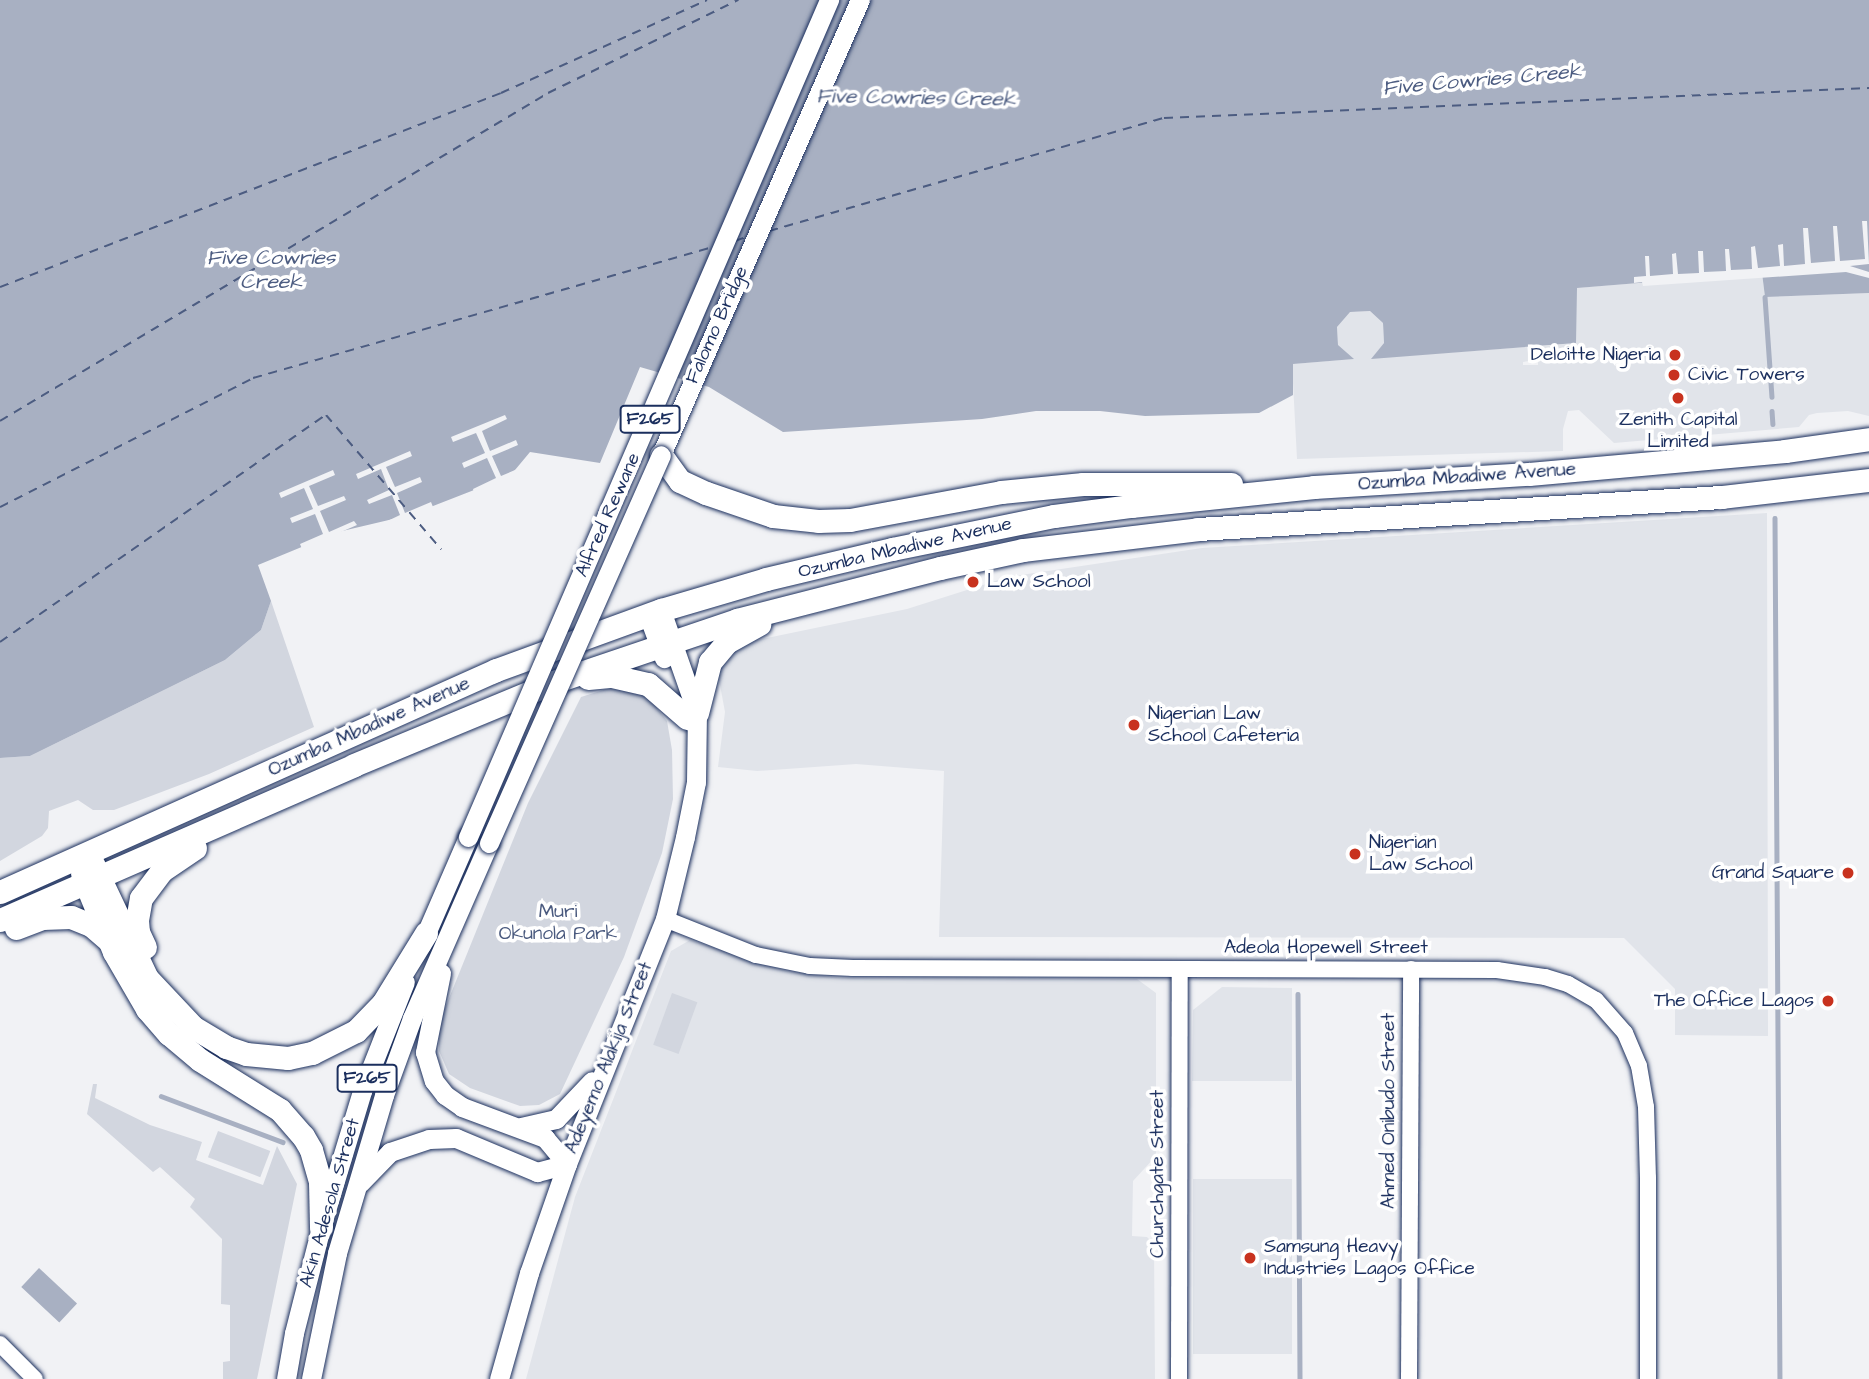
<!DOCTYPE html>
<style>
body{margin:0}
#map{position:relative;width:1869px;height:1379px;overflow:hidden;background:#f1f2f5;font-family:"Architects Daughter",sans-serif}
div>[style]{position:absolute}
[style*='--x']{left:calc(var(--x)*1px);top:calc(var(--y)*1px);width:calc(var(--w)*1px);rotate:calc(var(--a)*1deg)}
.built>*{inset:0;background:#e1e4ea;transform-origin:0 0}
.green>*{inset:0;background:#d2d6df;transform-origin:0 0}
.water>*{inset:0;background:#a8b0c2;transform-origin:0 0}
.pier>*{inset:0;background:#f1f2f5}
.stream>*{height:4.5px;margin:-2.25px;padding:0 2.25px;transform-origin:2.25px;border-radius:2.25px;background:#a8b0c2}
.ferry>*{height:2px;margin-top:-1px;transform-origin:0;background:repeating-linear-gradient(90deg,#4c5c81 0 9px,transparent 0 16px)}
.roads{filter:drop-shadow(0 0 2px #1b2f5e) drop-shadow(0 0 2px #1b2f5e)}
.minor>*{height:16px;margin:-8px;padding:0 8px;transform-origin:8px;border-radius:8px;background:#fff}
.major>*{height:19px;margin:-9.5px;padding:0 9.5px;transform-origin:9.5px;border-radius:9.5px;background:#fff}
.highway>*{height:23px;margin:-11.5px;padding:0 11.5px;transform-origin:11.5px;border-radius:11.5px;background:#fff}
.bridges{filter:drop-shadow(0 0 2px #1b2f5e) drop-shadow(0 0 2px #1b2f5e)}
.major-bridge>*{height:19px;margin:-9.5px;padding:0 9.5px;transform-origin:9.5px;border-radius:9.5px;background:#fff}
.dots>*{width:19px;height:19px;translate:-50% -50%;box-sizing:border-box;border:4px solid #fff;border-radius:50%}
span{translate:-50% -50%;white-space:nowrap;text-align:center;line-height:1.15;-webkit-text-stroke:7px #fff;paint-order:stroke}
.shield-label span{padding:2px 5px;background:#fff;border:2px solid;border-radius:5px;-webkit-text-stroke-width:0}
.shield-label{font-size:18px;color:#1b2f5e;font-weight:700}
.street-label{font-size:19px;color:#1b2f5e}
.poi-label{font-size:19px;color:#1b2f5e}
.right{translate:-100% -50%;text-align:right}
.left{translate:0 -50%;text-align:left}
.park-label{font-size:19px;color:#49597e}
.water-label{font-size:21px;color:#4c5c81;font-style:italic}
</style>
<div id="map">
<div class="built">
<i style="clip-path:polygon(1762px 273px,1765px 297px,1869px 293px,1869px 416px,1848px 411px,1817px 413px,1809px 415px,1799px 427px,1614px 443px,1579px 410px,1568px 411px,1563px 429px,1563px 451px,1297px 459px,1292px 364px,1353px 359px,1338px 346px,1337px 327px,1349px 312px,1370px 311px,1383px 323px,1384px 343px,1372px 358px,1527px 347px,1529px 361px,1523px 362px,1523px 365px,1538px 365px,1538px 361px,1533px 361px,1532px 347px,1576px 343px,1576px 288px)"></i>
<i style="clip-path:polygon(1767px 513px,1768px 1036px,1675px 1035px,1675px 989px,1624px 938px,939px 937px,944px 771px,856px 764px,757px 771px,718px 767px,725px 712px,717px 669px,730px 653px,748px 642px,907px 609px,1008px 577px,1202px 548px)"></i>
<i style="clip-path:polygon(690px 940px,786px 971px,840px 978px,1137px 979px,1156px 993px,1156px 1156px,1133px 1181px,1132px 1236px,1147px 1237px,1154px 1244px,1155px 1379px,526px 1379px,575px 1197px,671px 951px)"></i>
<i style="clip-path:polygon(1222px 987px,1292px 988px,1292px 1081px,1192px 1081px,1193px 1010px)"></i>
<i style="left:1193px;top:1179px;width:99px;height:175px"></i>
</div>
<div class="green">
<i style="clip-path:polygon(271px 601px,314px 727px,209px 774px,114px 810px,93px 810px,78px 800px,49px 811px,48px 828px,42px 836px,0 861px,0 758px,30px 756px,225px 660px,261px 630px)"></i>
<i style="clip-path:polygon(616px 686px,647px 696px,667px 721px,672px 750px,673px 799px,662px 853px,624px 957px,560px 1094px,539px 1105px,520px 1106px,470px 1088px,449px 1074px,439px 1051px,439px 1023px,528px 803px,581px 697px)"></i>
<i style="left:672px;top:993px;width:27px;height:55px;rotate:20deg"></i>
<i style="clip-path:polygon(93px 1084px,97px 1084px,95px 1098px,150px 1125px,202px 1142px,196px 1160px,263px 1185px,277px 1146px,297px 1184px,257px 1379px,223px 1379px,223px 1362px,230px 1361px,230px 1305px,221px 1304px,222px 1239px,190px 1207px,195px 1199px,160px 1167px,153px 1172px,87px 1114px)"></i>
<i style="left:218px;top:1131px;width:56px;height:28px;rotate:21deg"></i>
</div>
<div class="water">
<i style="clip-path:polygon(0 0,1869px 0,1869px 293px,1765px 297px,1762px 273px,1577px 288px,1576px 343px,1371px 359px,1384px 343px,1383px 323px,1370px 311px,1350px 312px,1337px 327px,1338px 345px,1354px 359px,1293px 364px,1293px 395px,1259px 413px,1145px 416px,1100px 411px,1036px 411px,982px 419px,783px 432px,709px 387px,640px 367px,600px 463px,530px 452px,510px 476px,410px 515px,338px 532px,258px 565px,271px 601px,261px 630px,225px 660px,30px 756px,0 758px)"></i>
<i style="left:39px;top:1268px;width:52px;height:26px;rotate:43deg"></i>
</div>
<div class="pier">
<i style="clip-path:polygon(1862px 221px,1867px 221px,1869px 264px,1850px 266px,1869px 272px,1869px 278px,1846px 272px,1643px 286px,1642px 282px,1634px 283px,1634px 277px,1646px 276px,1645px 256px,1649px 256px,1650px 276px,1673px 274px,1672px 254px,1676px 253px,1678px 274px,1699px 273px,1698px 251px,1703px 251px,1704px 272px,1726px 271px,1725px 249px,1729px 249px,1731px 270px,1752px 269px,1751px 247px,1755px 246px,1758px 268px,1780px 266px,1778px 245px,1783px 244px,1784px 266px,1805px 264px,1803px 228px,1808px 228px,1811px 263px,1835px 261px,1833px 226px,1837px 226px,1840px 261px,1865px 259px)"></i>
<i style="clip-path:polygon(505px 415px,507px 419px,482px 431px,490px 451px,516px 440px,518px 445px,492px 456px,501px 476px,522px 467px,515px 476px,474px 493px,473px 489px,496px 478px,487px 458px,464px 468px,462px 463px,485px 453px,476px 433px,453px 442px,451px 437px)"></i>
<i style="clip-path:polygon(410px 451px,412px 456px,386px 467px,395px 487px,420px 477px,422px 482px,397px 493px,405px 513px,431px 502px,433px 507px,403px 520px,377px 526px,400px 515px,392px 495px,369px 504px,367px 500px,389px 490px,381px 469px,358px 479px,356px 474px)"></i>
<i style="clip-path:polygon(333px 470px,335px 475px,309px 486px,318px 506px,344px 496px,346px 500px,320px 511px,329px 532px,354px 521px,357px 525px,302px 549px,300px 544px,323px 534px,315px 514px,292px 523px,290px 518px,313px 509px,304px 488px,281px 498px,279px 493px)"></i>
</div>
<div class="stream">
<i style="--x:1765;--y:297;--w:100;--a:86"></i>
<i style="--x:1772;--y:411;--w:13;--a:86"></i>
<i style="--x:1775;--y:518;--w:861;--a:89.67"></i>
<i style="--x:1298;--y:994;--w:385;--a:89.7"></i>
<i style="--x:161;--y:1096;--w:130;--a:20.7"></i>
</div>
<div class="ferry">
<i style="--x:769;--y:231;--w:411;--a:-16"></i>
<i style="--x:1164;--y:118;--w:706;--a:-2.44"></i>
<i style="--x:735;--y:241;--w:12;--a:-20"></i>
<i style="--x:0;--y:287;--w:537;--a:-21.17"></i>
<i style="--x:501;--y:93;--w:226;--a:-24.3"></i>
<i style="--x:0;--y:421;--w:639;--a:-30.9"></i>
<i style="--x:548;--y:93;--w:212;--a:-26.1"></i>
<i style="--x:0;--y:507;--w:284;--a:-27"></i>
<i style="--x:253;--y:378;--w:478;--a:-15.9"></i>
<i style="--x:0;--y:642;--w:397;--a:-34.9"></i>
<i style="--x:326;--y:415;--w:177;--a:49.4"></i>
</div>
<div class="roads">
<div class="minor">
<i style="--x:665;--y:919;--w:98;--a:21.6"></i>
<i style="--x:756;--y:955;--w:55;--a:11.5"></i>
<i style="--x:810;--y:966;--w:43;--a:2.7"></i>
<i style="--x:853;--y:968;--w:644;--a:0.18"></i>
<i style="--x:1497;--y:970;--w:49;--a:8.3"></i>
<i style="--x:1545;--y:977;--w:24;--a:17"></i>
<i style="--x:1568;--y:984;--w:32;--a:30"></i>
<i style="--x:1596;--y:1000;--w:44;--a:48.7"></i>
<i style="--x:1625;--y:1033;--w:36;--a:67"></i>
<i style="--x:1639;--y:1066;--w:42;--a:80.3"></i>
<i style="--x:1646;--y:1107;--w:71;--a:88.4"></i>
<i style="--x:1648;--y:1178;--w:201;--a:90"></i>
<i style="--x:0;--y:1344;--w:49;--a:45"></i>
<i style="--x:1179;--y:1379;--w:410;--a:-89.9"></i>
<i style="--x:1409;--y:1379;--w:410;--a:-89.7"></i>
</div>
<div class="major">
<i style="--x:661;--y:455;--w:497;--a:-66.4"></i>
<i style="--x:648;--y:615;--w:46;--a:69.6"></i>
<i style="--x:421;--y:945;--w:118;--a:-66.5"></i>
<i style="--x:441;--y:973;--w:81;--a:101.4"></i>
<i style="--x:425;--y:1052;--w:30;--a:73"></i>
<i style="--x:434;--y:1081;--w:18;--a:52"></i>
<i style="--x:445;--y:1095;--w:21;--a:35"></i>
<i style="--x:462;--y:1107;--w:89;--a:20.5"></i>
<i style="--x:545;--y:1138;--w:34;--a:50"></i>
<i style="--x:521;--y:1127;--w:36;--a:-13"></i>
<i style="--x:556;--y:1119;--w:52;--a:-46.5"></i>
<i style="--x:360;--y:1183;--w:43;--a:-45.9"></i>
<i style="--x:390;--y:1152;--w:41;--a:-18.4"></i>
<i style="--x:429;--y:1139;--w:27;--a:-2"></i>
<i style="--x:456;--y:1138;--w:88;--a:22.8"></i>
<i style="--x:537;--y:1172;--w:31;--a:-15"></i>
<i style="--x:286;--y:1379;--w:47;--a:-80.1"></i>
<i style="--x:294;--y:1333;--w:109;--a:-75.7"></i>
<i style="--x:321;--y:1227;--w:142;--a:-73.2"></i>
<i style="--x:362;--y:1091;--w:117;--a:-68.5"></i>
<i style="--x:311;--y:1379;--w:129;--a:-78.3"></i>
<i style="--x:337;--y:1253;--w:165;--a:-73.4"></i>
<i style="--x:384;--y:1095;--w:82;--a:-70"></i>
<i style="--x:412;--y:1018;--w:191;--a:-66.3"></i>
<i style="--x:499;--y:1379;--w:110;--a:-74.2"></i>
<i style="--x:529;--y:1273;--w:115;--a:-70.8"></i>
<i style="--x:567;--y:1164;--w:264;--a:-68.2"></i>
<i style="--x:665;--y:919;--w:84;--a:-76.3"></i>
<i style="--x:685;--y:837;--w:56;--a:-78.7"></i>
<i style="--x:696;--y:782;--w:69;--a:-89.2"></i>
<i style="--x:697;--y:713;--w:109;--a:-109.3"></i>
</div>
<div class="highway">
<i style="--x:661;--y:455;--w:32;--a:54"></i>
<i style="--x:680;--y:481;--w:29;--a:25"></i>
<i style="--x:706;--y:493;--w:71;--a:18.9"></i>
<i style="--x:773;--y:516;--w:45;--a:6.3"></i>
<i style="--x:818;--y:521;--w:32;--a:-2"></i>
<i style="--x:850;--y:520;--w:154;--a:-10.5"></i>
<i style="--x:1001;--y:492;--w:82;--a:-5.6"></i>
<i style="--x:1083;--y:484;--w:148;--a:0"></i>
<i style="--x:588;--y:678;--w:24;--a:-5"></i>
<i style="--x:612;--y:676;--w:37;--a:13"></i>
<i style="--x:648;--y:684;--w:52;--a:41.1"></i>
<i style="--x:697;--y:713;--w:53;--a:-75.7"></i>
<i style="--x:710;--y:662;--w:26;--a:-50"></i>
<i style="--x:727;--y:642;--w:37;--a:-29"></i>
<i style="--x:93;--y:864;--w:126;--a:64.7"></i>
<i style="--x:147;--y:978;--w:67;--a:46.8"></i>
<i style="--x:193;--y:1027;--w:39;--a:31"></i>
<i style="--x:226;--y:1047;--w:21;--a:19"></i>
<i style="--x:246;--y:1054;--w:42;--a:5.4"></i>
<i style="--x:288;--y:1058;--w:25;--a:-12"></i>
<i style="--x:312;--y:1053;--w:49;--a:-26.6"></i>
<i style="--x:356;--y:1031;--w:39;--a:-46"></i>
<i style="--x:383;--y:1003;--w:82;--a:-58.4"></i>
<i style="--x:82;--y:874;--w:84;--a:67.7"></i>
<i style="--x:114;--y:952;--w:66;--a:59.9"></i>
<i style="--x:147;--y:1009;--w:33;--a:49"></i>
<i style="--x:169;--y:1034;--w:40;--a:40"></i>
<i style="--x:200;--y:1060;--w:94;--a:32"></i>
<i style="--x:280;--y:1110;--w:35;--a:49"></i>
<i style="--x:303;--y:1136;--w:16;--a:60"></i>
<i style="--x:311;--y:1150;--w:33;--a:74"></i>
<i style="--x:320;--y:1182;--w:45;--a:88.7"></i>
<i style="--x:0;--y:892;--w:543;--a:-24.11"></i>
<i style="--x:496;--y:670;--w:176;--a:-20"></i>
<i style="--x:661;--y:610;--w:109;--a:-16.4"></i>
<i style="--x:766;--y:579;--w:130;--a:-13.4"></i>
<i style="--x:892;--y:549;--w:165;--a:-11.5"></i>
<i style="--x:1054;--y:516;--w:78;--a:-7.4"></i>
<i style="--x:1131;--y:506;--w:184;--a:-5.9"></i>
<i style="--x:1314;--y:487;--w:215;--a:-3.5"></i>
<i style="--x:1529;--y:474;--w:257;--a:-5.1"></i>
<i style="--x:1785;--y:451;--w:85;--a:-8.1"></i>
<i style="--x:0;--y:920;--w:386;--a:-23.6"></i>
<i style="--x:354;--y:765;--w:220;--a:-22.5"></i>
<i style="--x:557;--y:681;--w:190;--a:-18.7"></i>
<i style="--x:737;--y:620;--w:210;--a:-14.4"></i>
<i style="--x:940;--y:568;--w:85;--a:-12.2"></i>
<i style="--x:1023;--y:550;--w:176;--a:-6.8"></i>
<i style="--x:1198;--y:529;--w:524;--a:-3.5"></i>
<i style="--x:1721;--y:497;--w:149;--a:-6.6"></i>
<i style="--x:16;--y:928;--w:28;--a:-21"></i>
<i style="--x:42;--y:918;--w:29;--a:-2"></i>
<i style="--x:71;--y:917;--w:22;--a:22"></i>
<i style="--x:91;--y:925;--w:23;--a:41"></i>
<i style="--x:145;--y:947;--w:17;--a:-115"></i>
<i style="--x:138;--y:932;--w:12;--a:-95"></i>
<i style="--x:137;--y:920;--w:22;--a:-80"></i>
<i style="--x:141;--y:898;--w:34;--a:-53"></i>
<i style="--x:161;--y:871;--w:41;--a:-34.1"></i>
</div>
</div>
<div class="bridges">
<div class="major-bridge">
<i style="--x:468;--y:837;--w:912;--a:-66.67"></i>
<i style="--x:489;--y:843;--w:424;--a:-66.1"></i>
</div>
</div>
<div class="dots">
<i style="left:1675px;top:355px;background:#c8321e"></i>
<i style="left:1674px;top:375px;background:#c8321e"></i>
<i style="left:1678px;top:398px;background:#c8321e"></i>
<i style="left:973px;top:582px;background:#c8321e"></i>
<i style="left:1134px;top:725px;background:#c8321e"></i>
<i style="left:1355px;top:854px;background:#c8321e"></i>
<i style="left:1848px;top:873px;background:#c8321e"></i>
<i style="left:1828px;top:1001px;background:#c8321e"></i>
<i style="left:1250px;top:1258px;background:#c8321e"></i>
</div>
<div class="shield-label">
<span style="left:650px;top:419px">F265</span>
<span style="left:367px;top:1078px">F265</span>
</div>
<div class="street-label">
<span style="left:717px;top:325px;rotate:-66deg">Falomo Bridge</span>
<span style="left:1467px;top:477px;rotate:-4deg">Ozumba Mbadiwe Avenue</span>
<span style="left:608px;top:515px;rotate:-66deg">Alfred Rewane</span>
<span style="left:905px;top:548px;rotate:-13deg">Ozumba Mbadiwe Avenue</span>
<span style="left:369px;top:727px;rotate:-24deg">Ozumba Mbadiwe Avenue</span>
<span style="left:1326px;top:948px">Adeola Hopewell Street</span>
<span style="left:609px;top:1058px;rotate:-68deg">Adeyemo Alakija Street</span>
<span style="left:1389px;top:1111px;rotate:-90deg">Ahmed Onibudo Street</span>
<span style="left:1158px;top:1174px;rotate:-90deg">Churchgate Street</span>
<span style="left:330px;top:1203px;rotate:-74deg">Akin Adesola Street</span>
</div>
<div class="poi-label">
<span class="right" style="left:1661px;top:355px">Deloitte Nigeria</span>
<span class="left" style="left:1688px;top:375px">Civic Towers</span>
<span style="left:1678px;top:431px">Zenith Capital<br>Limited</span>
<span class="left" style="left:987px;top:582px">Law School</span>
<span class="left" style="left:1148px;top:725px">Nigerian Law<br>School Cafeteria</span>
<span class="left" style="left:1369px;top:854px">Nigerian<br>Law School</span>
<span class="right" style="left:1834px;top:873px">Grand Square</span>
<span class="right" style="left:1814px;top:1001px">The Office Lagos</span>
<span class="left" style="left:1264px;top:1258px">Samsung Heavy<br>Industries Lagos Office</span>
</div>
<div class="park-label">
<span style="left:558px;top:923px">Muri<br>Okunola Park</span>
</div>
<div class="water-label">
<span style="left:1482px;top:80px;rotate:-5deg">Five Cowries Creek</span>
<span style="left:916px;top:98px;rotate:1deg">Five Cowries Creek</span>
<span style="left:271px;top:270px">Five Cowries<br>Creek</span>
</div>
</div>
